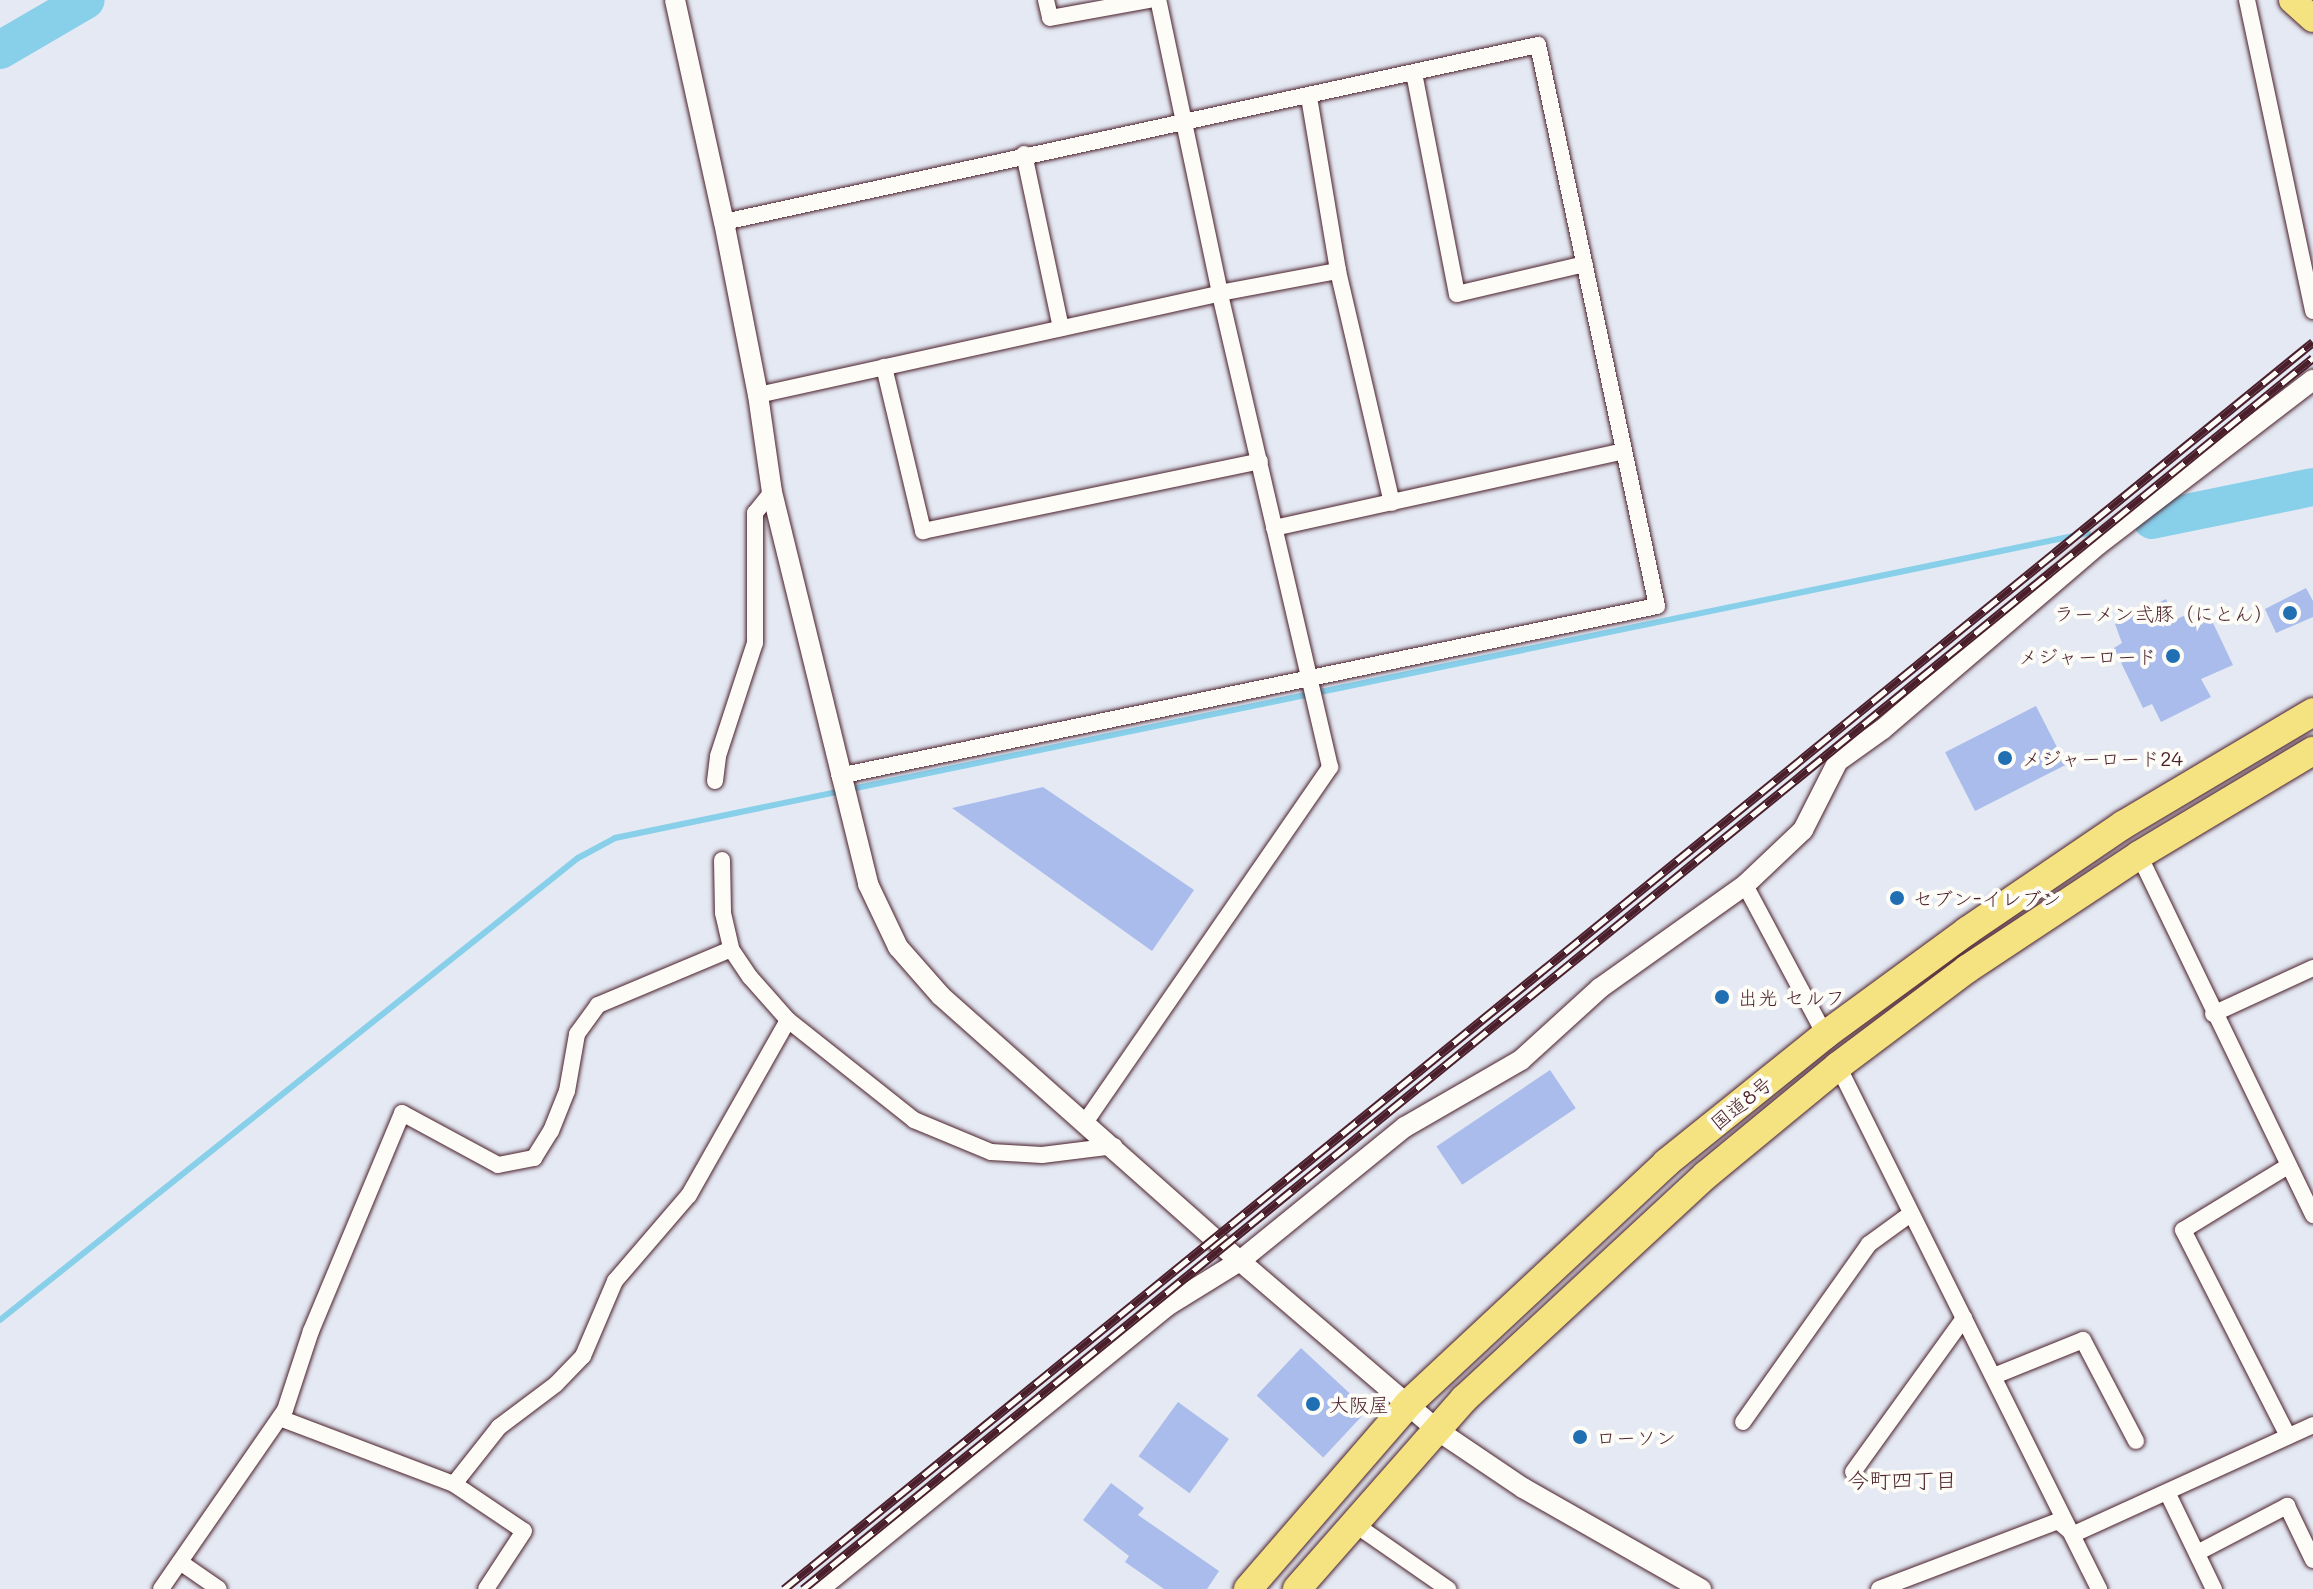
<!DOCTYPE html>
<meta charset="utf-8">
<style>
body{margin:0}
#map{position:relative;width:2313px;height:1589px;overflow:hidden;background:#e4e9f3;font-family:Mali,"Klee One",sans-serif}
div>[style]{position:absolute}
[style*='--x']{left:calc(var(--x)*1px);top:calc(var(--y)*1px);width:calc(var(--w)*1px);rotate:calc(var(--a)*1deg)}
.stream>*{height:6px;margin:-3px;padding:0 3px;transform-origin:3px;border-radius:3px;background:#88cfea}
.river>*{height:38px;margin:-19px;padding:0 19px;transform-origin:19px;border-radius:19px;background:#88cfea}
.building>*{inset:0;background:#a9bceb;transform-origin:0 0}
.roads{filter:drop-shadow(0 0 2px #4a1f2b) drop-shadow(0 0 2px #4a1f2b)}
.minor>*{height:16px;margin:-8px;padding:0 8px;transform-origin:8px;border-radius:8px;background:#fdfcf7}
.tertiary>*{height:20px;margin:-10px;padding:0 10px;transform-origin:10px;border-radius:10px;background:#fdfcf7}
.primary>*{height:26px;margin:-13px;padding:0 13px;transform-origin:13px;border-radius:13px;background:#f5e382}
.trunk>*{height:28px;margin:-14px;padding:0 14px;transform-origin:14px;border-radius:14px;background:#f5e382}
.rail>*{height:9px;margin-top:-4.5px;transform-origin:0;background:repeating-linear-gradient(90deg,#fdfcf7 0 18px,#4a1f2b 0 36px);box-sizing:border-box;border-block:2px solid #4a1f2b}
.dots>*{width:22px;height:22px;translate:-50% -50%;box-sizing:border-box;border:4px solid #fdfcf7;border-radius:50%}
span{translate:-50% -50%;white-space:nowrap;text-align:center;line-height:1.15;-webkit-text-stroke:8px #fdfcf7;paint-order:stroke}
.poi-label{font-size:20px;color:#4a1f2b}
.right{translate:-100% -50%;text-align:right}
.left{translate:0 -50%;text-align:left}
.street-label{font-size:20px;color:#4a1f2b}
.neighbourhood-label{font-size:22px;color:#4a1f2b}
</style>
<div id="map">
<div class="stream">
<i style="--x:0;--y:1320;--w:740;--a:-38.64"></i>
<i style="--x:578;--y:858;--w:42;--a:-28.4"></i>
<i style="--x:615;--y:838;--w:1504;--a:-11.7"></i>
</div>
<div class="river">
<i style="--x:0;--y:50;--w:99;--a:-30.2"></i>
<i style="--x:2152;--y:520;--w:164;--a:-11.6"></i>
</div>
<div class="building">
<i style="clip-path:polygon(2306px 588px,2313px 601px,2313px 617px,2276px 633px,2265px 609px)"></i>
<i style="clip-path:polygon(2166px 599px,2175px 620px,2205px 606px,2233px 665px,2201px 679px,2211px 697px,2161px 722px,2152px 704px,2143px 708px,2114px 648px,2122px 643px,2115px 624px)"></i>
<i style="left:2036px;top:706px;width:66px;height:102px;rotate:63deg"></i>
<i style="clip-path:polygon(1043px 787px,1194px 890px,1152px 951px,952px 808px)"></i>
<i style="left:1550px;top:1070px;width:46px;height:137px;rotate:56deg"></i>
<i style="left:1301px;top:1348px;width:91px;height:65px;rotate:43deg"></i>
<i style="left:1178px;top:1402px;width:63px;height:67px;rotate:36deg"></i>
<i style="clip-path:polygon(1111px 1483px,1144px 1508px,1138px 1515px,1219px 1571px,1207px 1589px,1164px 1589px,1125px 1562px,1129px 1556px,1083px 1520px)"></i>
</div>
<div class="roads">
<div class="minor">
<i style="--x:1046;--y:0;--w:18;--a:77"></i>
<i style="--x:1050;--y:18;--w:101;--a:-10.3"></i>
<i style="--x:2247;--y:0;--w:318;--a:78"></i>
<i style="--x:1414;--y:73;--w:225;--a:79"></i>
<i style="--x:1457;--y:294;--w:131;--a:-13.2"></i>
<i style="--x:1309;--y:97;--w:176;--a:80.5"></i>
<i style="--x:1338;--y:271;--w:238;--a:76.9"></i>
<i style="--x:1024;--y:154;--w:178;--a:78"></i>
<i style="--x:724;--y:222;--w:833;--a:-12.27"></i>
<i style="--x:1538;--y:45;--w:573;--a:78.02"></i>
<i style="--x:1657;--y:606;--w:835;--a:168.26"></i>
<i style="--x:884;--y:367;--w:169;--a:76.6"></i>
<i style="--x:923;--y:531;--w:344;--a:-11.7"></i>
<i style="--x:758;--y:395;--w:473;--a:-12.4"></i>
<i style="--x:1220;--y:293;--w:120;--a:-10.6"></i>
<i style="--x:1274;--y:528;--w:357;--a:-12.4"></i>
<i style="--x:715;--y:781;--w:25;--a:-83"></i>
<i style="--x:718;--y:756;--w:119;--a:-71.9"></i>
<i style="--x:755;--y:643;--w:130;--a:-90"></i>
<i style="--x:755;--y:513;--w:27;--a:-51"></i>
<i style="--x:2139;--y:855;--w:400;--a:64.2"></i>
<i style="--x:722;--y:860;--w:53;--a:88.9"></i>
<i style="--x:723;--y:913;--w:37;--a:77"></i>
<i style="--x:731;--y:949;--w:34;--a:56"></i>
<i style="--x:750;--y:977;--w:57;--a:48.5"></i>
<i style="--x:788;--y:1020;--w:161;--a:38.4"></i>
<i style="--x:914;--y:1120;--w:83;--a:22.6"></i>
<i style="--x:991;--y:1152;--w:51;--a:3.4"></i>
<i style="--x:1042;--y:1155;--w:73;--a:-7.1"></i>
<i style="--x:1745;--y:885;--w:170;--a:61.9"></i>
<i style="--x:2213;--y:1014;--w:110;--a:-24.7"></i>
<i style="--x:1838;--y:1066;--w:585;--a:63.48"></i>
<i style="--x:1086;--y:1121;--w:430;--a:-55.4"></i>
<i style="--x:1330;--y:767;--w:487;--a:-103.1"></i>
<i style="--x:1220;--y:293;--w:299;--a:-101.9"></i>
<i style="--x:2288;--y:1166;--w:123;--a:148.6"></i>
<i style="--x:2183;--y:1230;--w:231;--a:63"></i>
<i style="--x:1994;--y:1376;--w:96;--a:-22"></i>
<i style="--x:2083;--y:1340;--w:114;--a:62.3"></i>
<i style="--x:280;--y:1418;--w:186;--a:20.8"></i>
<i style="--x:454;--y:1484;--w:84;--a:33.9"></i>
<i style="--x:524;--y:1531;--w:69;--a:123.2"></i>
<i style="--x:1743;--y:1422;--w:218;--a:-54.7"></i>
<i style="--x:1869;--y:1244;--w:49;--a:-35.9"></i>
<i style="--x:1853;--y:1472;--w:190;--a:-54.2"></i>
<i style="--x:454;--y:1484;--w:73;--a:-51.7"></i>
<i style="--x:499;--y:1427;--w:71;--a:-37"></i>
<i style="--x:556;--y:1384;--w:39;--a:-46"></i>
<i style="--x:583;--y:1356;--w:82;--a:-66.9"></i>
<i style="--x:615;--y:1281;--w:113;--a:-49.3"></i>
<i style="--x:689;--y:1195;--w:201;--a:-60.5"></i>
<i style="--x:2168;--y:1494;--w:106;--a:64.2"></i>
<i style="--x:1353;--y:1523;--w:116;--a:34.8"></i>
<i style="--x:2074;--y:1534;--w:263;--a:-24.5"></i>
<i style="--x:2197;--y:1553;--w:102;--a:-27.6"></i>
<i style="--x:2287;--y:1506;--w:60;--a:64.3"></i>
<i style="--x:180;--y:1562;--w:47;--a:34.7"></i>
<i style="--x:161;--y:1589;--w:218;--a:-55.3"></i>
<i style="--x:285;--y:1410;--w:83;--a:-71.8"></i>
<i style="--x:311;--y:1331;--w:236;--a:-67.3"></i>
<i style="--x:402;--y:1113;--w:109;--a:28.4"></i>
<i style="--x:498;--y:1165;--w:37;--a:-11"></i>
<i style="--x:534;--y:1158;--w:32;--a:-58"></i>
<i style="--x:551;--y:1131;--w:43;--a:-68.2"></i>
<i style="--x:567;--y:1091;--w:58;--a:-80"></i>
<i style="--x:577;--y:1034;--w:36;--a:-54"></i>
<i style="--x:598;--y:1005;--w:144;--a:-22.8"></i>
<i style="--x:1879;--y:1589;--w:191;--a:-20.8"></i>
<i style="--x:2058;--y:1521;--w:16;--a:40"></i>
</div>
<div class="tertiary">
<i style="--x:675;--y:0;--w:227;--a:77.6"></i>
<i style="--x:724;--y:222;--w:176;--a:78.9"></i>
<i style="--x:758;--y:395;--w:98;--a:81.8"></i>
<i style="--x:772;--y:492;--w:404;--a:76.2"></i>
<i style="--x:868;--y:884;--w:70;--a:64.5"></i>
<i style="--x:898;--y:947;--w:65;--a:48.7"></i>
<i style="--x:941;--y:996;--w:400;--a:41.6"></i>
<i style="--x:1240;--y:1261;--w:260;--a:40.6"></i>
<i style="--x:1437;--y:1430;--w:104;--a:34"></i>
<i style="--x:1523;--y:1488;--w:205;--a:29.6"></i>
<i style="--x:819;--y:1589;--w:449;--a:-39.1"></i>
<i style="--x:1167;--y:1306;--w:86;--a:-31.7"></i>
<i style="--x:1240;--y:1261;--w:213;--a:-39.1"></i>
<i style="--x:1405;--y:1127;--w:134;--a:-30"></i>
<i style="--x:1521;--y:1060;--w:107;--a:-42.3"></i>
<i style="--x:1600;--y:988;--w:178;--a:-35.4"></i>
<i style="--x:1745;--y:885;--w:80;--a:-43.5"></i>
<i style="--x:1803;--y:830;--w:77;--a:-63.1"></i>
<i style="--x:1838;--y:761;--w:55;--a:-35.4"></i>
<i style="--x:1883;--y:729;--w:284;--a:-40.6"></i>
<i style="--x:2099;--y:544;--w:270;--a:-37.5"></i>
</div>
<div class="primary">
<i style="--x:2292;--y:0;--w:28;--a:42"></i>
</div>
<div class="trunk">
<i style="--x:1248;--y:1589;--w:245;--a:-49.1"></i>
<i style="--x:1408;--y:1404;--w:353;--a:-43"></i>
<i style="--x:1666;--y:1163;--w:204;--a:-38.8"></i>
<i style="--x:1825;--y:1035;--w:176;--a:-36.2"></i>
<i style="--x:1967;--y:931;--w:189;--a:-34.2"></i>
<i style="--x:2123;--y:825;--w:221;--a:-30.7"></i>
<i style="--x:1297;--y:1589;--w:253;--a:-48.7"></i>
<i style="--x:1464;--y:1399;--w:330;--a:-42.8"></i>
<i style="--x:1706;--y:1175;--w:171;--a:-39.5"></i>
<i style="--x:1838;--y:1066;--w:161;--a:-36.9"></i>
<i style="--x:1967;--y:969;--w:206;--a:-33.5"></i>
<i style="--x:2139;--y:855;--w:203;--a:-30.9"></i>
</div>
</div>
<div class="rail">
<i style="--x:784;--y:1589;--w:1973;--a:-39.2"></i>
<i style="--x:803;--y:1589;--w:1948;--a:-39.19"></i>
</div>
<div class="dots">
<i style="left:2290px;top:613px;background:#1f6fb2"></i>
<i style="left:2173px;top:656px;background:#1f6fb2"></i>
<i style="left:2005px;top:758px;background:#1f6fb2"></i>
<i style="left:1897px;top:898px;background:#1f6fb2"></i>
<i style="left:1722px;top:997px;background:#1f6fb2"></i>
<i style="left:1313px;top:1404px;background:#1f6fb2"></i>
<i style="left:1580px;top:1437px;background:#1f6fb2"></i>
</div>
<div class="poi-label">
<span class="right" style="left:2274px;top:613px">ラーメン弍豚（にとん）</span>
<span class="right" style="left:2157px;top:656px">メジャーロード</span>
<span class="left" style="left:2021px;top:758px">メジャーロード24</span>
<span class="left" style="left:1913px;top:898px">セブン-イレブン</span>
<span class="left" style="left:1738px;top:997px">出光 セルフ</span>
<span class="left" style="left:1329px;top:1404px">大阪屋</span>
<span class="left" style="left:1596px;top:1437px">ローソン</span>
</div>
<div class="street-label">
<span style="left:1741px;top:1103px;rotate:-39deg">国道8号</span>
</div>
<div class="neighbourhood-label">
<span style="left:1902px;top:1480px">今町四丁目</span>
</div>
</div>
